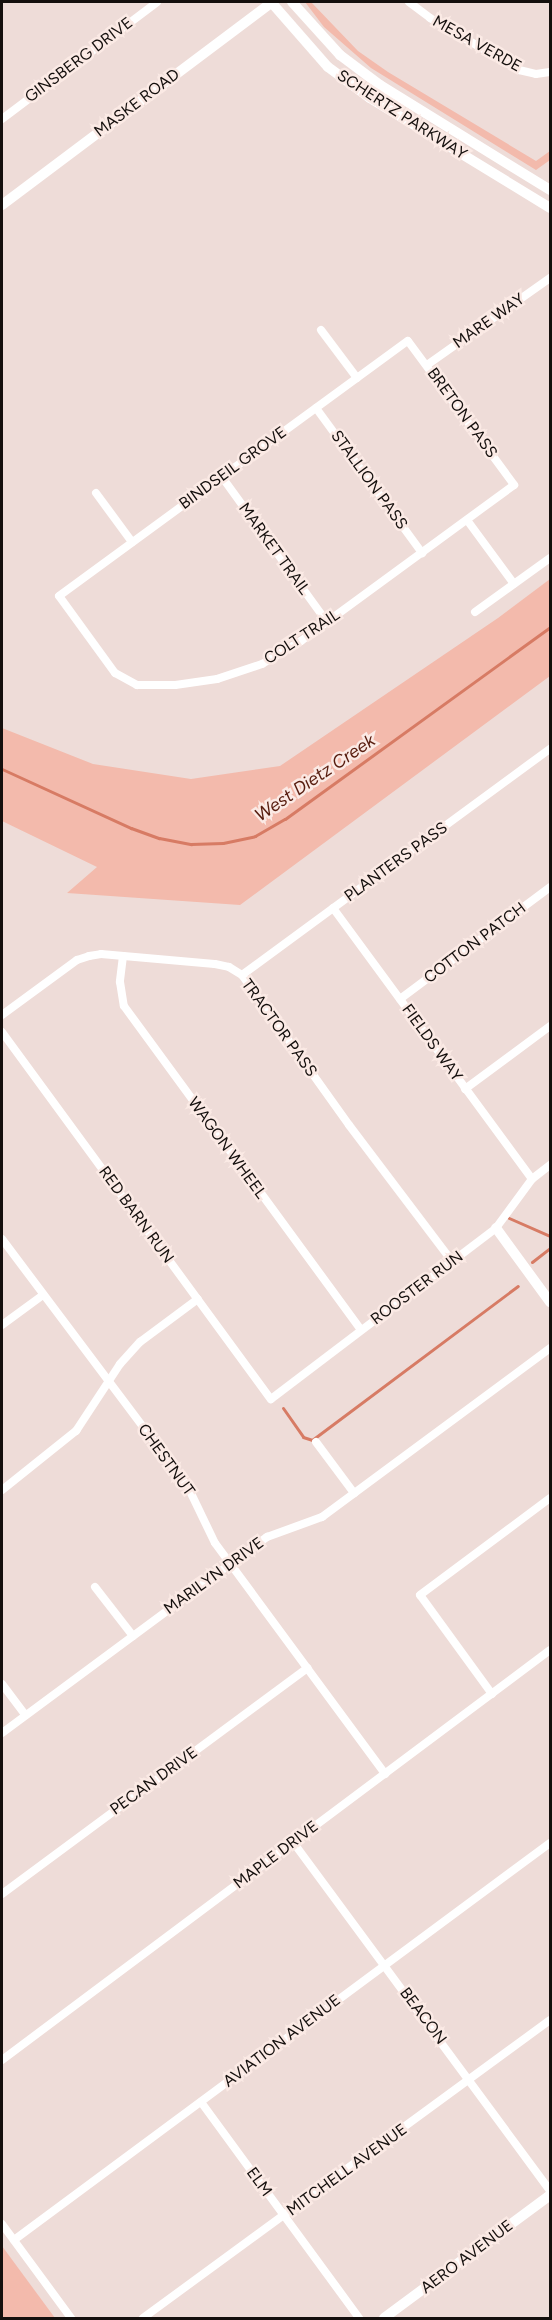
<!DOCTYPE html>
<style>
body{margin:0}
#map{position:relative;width:552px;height:2320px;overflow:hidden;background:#eedcd8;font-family:Figtree,sans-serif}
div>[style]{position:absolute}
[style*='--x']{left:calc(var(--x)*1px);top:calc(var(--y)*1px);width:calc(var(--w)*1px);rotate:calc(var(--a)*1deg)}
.green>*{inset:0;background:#f3baac}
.stream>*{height:3px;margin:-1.5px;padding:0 1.5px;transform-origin:1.5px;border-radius:1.5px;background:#d77b64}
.street>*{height:8px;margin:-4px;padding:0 4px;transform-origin:4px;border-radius:4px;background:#fff}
.secondary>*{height:10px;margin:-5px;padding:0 5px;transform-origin:5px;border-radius:5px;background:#fff}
span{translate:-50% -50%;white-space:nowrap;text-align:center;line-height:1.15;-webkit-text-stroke:5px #fbeae5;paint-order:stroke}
.street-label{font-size:16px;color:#140f0d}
.water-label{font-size:18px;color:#581d0f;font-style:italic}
.frame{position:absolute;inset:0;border:3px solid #140f0d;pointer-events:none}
</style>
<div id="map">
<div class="green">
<i style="clip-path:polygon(305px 2px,311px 2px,358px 51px,388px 72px,536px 161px,550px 151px,550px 160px,536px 170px,371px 68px,324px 27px)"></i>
<i style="clip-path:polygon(550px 579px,550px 676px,240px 905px,67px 893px,97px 867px,2px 821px,2px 728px,93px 764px,191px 779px,280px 766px,498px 618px)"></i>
<i style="clip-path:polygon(2px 2246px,55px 2318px,2px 2318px)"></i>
</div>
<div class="stream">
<i style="--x:2;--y:769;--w:142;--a:24.6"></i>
<i style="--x:131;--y:828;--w:30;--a:20"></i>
<i style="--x:159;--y:838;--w:33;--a:11"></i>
<i style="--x:191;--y:844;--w:32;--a:-2"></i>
<i style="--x:223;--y:843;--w:33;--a:-12"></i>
<i style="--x:255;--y:836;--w:34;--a:-30"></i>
<i style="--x:285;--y:819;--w:327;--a:-35.9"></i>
<i style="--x:509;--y:1218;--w:45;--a:23.7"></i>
<i style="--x:532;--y:1262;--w:23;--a:-38"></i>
<i style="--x:283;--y:1408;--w:35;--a:55"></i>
<i style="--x:303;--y:1437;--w:9;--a:18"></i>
<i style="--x:312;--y:1440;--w:257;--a:-36.8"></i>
</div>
<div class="street">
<i style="--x:409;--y:2;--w:26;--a:37"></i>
<i style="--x:430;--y:18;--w:103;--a:30.3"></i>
<i style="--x:519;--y:70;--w:17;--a:13"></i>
<i style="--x:536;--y:74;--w:14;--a:-8"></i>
<i style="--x:2;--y:119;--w:194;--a:-37"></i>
<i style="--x:321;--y:330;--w:60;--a:53.1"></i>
<i style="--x:408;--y:341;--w:179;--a:53.6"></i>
<i style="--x:514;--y:485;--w:264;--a:143.8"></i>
<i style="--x:301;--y:641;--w:45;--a:149.5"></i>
<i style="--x:262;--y:664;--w:47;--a:161.6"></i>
<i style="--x:217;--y:679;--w:42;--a:171.9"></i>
<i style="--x:175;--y:685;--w:38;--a:180"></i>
<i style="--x:137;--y:685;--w:25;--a:-151"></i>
<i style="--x:115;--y:673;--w:95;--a:-126"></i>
<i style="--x:59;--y:596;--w:432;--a:-36.2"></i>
<i style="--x:427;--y:365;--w:151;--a:-35.3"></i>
<i style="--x:316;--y:408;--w:180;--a:53.8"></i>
<i style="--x:222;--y:477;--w:179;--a:54.1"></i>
<i style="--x:96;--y:493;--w:61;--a:53.7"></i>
<i style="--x:467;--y:520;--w:79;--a:53.7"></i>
<i style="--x:475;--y:612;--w:92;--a:-35.8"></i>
<i style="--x:333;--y:908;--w:336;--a:53.7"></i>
<i style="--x:123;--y:956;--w:26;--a:97"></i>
<i style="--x:120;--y:982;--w:24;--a:81"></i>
<i style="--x:124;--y:1006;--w:401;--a:53.8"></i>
<i style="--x:242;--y:975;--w:382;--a:-36.3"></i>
<i style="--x:400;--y:999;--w:187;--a:-36.7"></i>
<i style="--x:2;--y:1015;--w:93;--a:-36.3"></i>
<i style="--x:77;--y:960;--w:13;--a:-18"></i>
<i style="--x:89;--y:956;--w:12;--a:-9"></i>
<i style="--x:101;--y:954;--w:114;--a:5"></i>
<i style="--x:215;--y:964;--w:14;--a:12"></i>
<i style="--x:229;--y:967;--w:15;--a:32"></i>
<i style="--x:242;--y:975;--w:184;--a:54.5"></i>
<i style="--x:349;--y:1125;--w:171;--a:52.9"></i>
<i style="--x:2;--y:1032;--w:455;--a:53.8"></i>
<i style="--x:271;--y:1399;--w:283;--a:-37.2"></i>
<i style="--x:496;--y:1228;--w:61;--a:-53.7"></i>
<i style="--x:532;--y:1179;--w:23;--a:-38"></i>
<i style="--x:465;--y:1089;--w:106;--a:-36.5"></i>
<i style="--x:2;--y:1239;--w:310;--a:53.1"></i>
<i style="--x:188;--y:1487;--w:62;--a:64.3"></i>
<i style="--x:215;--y:1543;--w:287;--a:53.6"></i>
<i style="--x:2;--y:1325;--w:51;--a:-36.2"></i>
<i style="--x:316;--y:1442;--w:64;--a:53.3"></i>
<i style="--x:2;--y:1490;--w:95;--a:-38.6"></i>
<i style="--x:76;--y:1431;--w:80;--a:-56.7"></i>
<i style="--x:120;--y:1364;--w:30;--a:-48"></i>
<i style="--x:140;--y:1342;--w:72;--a:-36.6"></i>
<i style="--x:95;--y:1587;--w:62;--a:52.2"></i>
<i style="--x:2;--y:1684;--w:39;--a:53"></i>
<i style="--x:492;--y:1694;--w:122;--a:-126"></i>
<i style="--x:420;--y:1595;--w:162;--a:-36.7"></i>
<i style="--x:2;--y:1733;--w:330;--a:-36.5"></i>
<i style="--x:267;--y:1537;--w:59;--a:-20"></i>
<i style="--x:322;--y:1517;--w:284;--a:-36.5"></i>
<i style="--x:293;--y:1842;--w:433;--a:53.6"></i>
<i style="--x:2;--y:1894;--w:380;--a:-36.5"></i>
<i style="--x:2;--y:2060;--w:684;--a:-36.8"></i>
<i style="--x:201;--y:2102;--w:268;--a:53.8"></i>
<i style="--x:2;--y:2224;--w:117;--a:53.7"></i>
<i style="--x:14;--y:2240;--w:667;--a:-36.53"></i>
<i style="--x:143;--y:2318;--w:504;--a:-36.21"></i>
</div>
<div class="secondary">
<i style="--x:271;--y:2;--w:86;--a:48.8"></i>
<i style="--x:328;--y:67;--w:52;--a:36.4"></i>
<i style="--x:370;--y:98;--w:211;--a:31.4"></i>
<i style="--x:292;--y:2;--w:72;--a:47.8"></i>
<i style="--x:340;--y:55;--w:50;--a:36.9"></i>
<i style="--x:380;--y:85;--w:200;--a:31.7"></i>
<i style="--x:2;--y:205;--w:338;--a:-36.9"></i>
<i style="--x:496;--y:1228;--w:92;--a:53.9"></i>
<i style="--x:384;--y:2318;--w:207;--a:-36.5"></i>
</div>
<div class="street-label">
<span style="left:477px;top:44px;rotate:29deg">MESA VERDE</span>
<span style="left:79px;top:60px;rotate:-37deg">GINSBERG DRIVE</span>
<span style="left:137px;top:103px;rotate:-37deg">MASKE ROAD</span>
<span style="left:402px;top:115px;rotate:33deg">SCHERTZ PARKWAY</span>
<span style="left:489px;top:321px;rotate:-35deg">MARE WAY</span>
<span style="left:462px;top:413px;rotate:54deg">BRETON PASS</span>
<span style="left:233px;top:468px;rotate:-36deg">BINDSEIL GROVE</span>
<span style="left:369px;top:480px;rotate:54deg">STALLION PASS</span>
<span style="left:274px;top:549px;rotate:54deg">MARKET TRAIL</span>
<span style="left:302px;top:637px;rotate:-33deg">COLT TRAIL</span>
<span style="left:396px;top:862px;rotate:-36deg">PLANTERS PASS</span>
<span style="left:475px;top:943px;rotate:-37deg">COTTON PATCH</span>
<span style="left:279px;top:1028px;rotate:54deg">TRACTOR PASS</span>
<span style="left:432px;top:1043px;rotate:54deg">FIELDS WAY</span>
<span style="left:227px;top:1148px;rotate:54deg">WAGON WHEEL</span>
<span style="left:136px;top:1215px;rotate:54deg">RED BARN RUN</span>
<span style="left:417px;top:1288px;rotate:-37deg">ROOSTER RUN</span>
<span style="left:166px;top:1460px;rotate:54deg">CHESTNUT</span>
<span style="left:214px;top:1576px;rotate:-36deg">MARILYN DRIVE</span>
<span style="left:154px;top:1781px;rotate:-36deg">PECAN DRIVE</span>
<span style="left:276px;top:1855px;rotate:-37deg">MAPLE DRIVE</span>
<span style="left:423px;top:2016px;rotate:53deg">BEACON</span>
<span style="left:282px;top:2041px;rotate:-37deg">AVIATION AVENUE</span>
<span style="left:347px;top:2170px;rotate:-36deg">MITCHELL AVENUE</span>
<span style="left:259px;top:2182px;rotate:54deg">ELM</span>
<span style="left:467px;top:2257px;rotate:-37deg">AERO AVENUE</span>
</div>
<div class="water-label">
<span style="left:315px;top:778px;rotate:-34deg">West Dietz Creek</span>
</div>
<div class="frame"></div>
</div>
